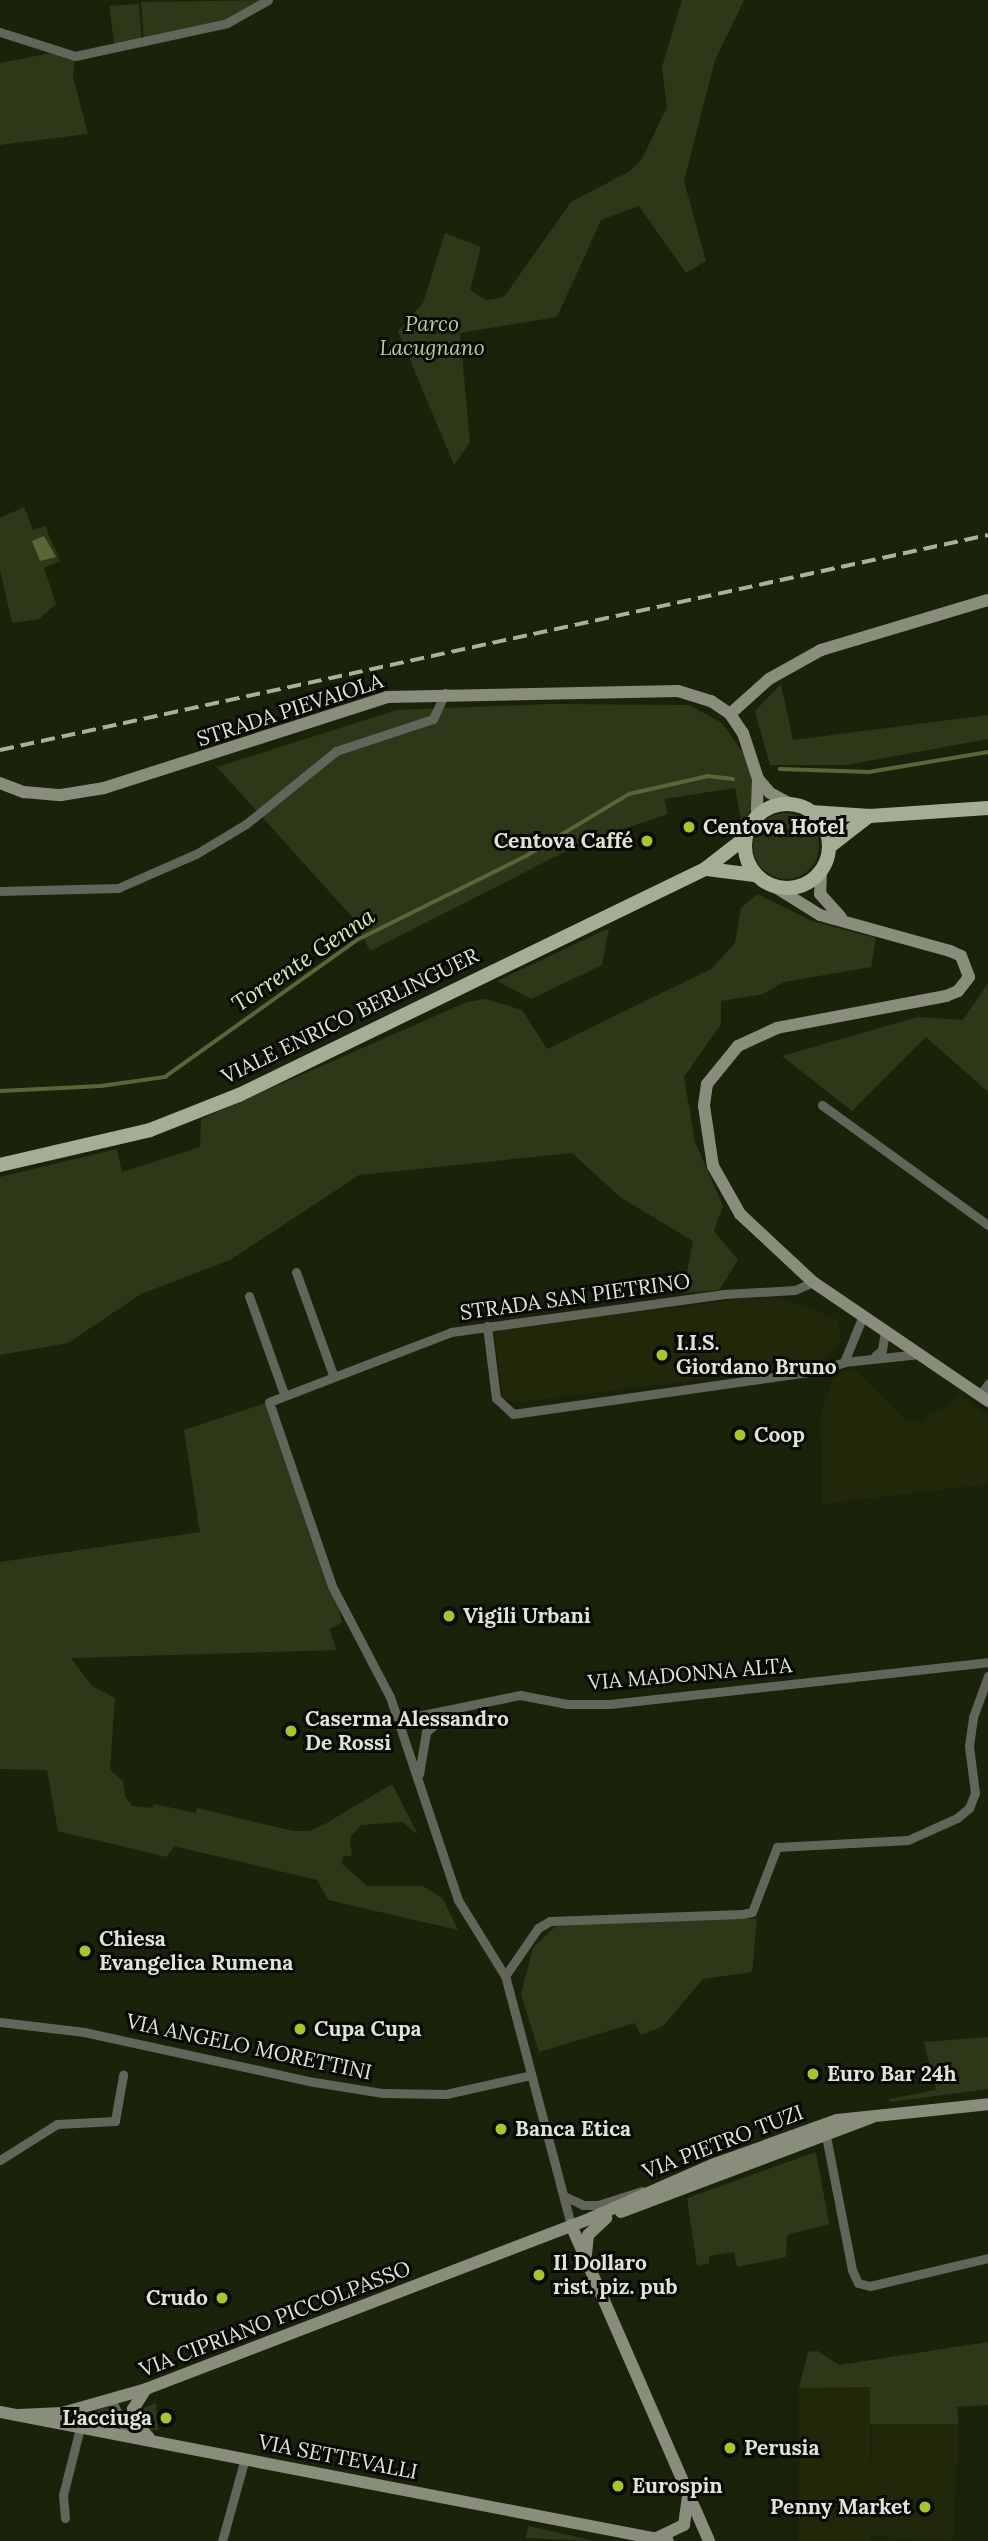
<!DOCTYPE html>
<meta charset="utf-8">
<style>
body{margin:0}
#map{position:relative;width:988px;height:2541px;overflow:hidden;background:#1b220a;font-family:Lora,serif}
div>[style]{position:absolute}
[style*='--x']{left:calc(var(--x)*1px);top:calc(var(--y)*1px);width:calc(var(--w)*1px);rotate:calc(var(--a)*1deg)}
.built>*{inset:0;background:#202809;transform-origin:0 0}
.green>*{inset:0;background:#2f3719}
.round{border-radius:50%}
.water>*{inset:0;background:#596638}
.stream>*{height:3.5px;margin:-1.75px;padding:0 1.75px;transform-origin:1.75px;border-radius:1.75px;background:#596638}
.street>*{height:9px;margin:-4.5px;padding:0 4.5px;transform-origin:4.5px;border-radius:4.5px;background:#61655a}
.secondary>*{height:12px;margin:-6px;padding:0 6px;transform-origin:6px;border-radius:6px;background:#888e7b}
.primary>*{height:14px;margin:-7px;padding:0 7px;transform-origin:7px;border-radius:7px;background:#a5ad95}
.primary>.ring{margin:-7px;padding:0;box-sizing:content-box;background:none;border:14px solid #a5ad95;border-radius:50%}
.rail>*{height:3.5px;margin-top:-1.75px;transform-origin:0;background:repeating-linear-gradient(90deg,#aab09f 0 14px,transparent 0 21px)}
.dots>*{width:19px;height:19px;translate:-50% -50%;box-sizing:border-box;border:4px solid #070a03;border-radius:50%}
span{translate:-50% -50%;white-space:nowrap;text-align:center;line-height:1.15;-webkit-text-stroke:6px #070a03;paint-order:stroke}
.park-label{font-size:21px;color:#b8ce85;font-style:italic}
.street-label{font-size:21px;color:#dfe4d6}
.poi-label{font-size:21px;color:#dfe4d6;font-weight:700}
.left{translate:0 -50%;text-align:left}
.right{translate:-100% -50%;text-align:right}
.water-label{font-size:23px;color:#d7eea3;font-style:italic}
</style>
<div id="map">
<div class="built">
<i style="clip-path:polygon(764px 1296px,785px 1299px,839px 1320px,840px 1346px,815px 1365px,513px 1403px,502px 1396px,495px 1336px,501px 1330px)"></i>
<i style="clip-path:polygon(854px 1368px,908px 1423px,922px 1422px,959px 1395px,988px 1415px,988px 1484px,823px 1504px,820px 1419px,832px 1380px)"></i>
<i style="left:870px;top:2387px;width:154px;height:71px;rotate:90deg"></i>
<i style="left:959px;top:2424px;width:117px;height:86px;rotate:93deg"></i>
</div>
<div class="green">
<i style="clip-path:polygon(268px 0,250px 13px,144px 42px,141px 2px)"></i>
<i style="clip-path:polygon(682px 0,744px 0,715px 60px,684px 181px,706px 261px,686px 273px,639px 206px,601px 220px,557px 317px,460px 333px,470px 442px,454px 465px,398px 331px,423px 303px,445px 233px,481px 247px,470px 290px,486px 300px,504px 297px,571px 202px,630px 171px,642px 159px,667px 107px,662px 67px)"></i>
<i style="clip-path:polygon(139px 4px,142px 43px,115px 49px,109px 6px)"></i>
<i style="clip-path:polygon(61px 51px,75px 56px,73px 77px,88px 134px,0 145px,0 63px)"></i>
<i style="clip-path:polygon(24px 507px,33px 530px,45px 526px,60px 561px,44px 568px,56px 604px,39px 619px,12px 623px,0 570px,0 518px)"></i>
<i style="clip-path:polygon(781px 684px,793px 740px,988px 715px,988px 739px,846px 765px,770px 765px,755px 711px)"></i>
<i style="clip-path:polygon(550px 704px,689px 705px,722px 723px,743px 753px,756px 786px,753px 806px,742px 824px,735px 788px,664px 799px,668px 814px,582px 843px,370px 951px,354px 919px,217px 767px,397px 710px)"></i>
<i class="round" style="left:753px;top:813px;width:66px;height:66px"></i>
<i style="clip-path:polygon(757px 894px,812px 921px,876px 938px,871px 967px,784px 982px,763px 994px,721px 1001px,721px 1024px,684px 1077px,695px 1142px,723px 1206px,714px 1231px,738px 1260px,719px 1290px,683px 1293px,693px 1241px,620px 1197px,572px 1153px,359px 1175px,230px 1260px,141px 1294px,68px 1343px,0 1355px,0 1177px,117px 1149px,122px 1172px,200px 1147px,201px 1119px,467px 1002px,486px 999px,522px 1010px,547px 1049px,711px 969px,735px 943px,741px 908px)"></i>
<i style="clip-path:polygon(609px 928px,602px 965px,531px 999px,497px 981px)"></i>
<i style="clip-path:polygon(988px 983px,988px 1092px,926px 1037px,852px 1111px,782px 1056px,918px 1017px,963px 1020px)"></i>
<i style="clip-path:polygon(269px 1402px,337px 1597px,342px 1623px,329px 1629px,337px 1650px,71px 1658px,92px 1686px,115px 1698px,110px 1770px,123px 1781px,125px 1796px,132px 1806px,152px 1808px,154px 1804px,196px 1813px,197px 1808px,293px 1831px,310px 1831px,325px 1824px,392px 1784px,418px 1835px,403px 1822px,361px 1825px,350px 1838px,352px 1856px,344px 1856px,341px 1863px,367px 1886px,423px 1886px,443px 1899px,458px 1930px,328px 1900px,317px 1880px,174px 1846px,167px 1857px,58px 1831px,47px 1770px,0 1769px,0 1562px,200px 1532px,184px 1430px)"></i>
<i style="clip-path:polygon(574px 1919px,757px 1919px,752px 1972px,703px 1979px,663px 2026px,641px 2035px,635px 2023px,539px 2052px,521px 1994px,533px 1948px,560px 1922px)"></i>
<i style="clip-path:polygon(988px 2037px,988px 2089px,890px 2102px,889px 2099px,936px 2090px,924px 2042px)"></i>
<i style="clip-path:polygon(816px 2152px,829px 2224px,787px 2235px,786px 2257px,737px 2267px,734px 2252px,709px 2256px,709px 2263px,697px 2266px,687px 2198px)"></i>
<i style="clip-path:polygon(988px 2342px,988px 2405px,957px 2407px,959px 2424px,870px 2424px,870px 2387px,799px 2388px,808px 2352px,818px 2351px,839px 2365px)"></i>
<i style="clip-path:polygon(156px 2403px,158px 2430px,150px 2430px,145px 2427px,144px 2408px)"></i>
<i style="clip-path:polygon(108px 2406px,120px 2430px,77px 2423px,78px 2416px)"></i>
<i style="clip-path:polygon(529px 2526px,594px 2541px,525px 2538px)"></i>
</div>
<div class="water">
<i style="clip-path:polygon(44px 536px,56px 557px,40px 561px,32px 541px)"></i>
</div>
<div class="stream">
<i style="--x:780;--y:769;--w:89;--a:1.9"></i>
<i style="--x:869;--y:772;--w:121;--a:-9.5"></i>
<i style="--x:0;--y:1091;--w:101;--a:-2.8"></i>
<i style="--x:101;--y:1086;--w:65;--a:-8"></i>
<i style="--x:165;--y:1077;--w:236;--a:-35.5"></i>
<i style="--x:357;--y:940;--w:189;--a:-26.4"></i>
<i style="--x:526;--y:856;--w:120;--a:-31"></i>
<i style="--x:629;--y:794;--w:81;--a:-12.8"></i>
<i style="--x:708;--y:776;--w:25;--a:7"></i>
</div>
<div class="street">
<i style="--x:0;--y:32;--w:79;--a:17.7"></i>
<i style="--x:75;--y:56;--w:156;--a:-12.2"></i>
<i style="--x:227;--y:23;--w:47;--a:-29.3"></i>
<i style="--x:0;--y:891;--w:118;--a:-1.5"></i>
<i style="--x:118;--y:888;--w:85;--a:-23.6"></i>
<i style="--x:196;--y:854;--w:58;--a:-31"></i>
<i style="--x:246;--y:824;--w:116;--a:-39"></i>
<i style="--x:336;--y:751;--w:102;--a:-18.3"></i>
<i style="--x:433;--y:719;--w:29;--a:-65"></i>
<i style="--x:822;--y:1105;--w:205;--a:35.9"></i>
<i style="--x:296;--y:1272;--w:109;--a:70.2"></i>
<i style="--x:249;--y:1296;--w:104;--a:70.3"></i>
<i style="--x:862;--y:1318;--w:48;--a:112.2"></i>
<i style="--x:844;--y:1362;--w:76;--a:-6"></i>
<i style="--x:487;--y:1326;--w:73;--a:82.9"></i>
<i style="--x:496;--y:1398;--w:23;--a:43"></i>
<i style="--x:513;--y:1414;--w:307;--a:-8.1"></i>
<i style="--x:817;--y:1371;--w:28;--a:-18"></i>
<i style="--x:875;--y:1356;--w:9;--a:-41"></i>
<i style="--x:882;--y:1350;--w:18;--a:-81"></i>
<i style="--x:980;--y:1395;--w:14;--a:-54"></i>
<i style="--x:398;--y:1720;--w:125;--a:-11.6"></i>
<i style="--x:520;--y:1695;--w:48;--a:10.8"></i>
<i style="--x:567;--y:1704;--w:43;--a:0"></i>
<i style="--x:610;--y:1704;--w:380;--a:-6.3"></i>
<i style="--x:419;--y:1774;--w:43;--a:-80.5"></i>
<i style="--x:426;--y:1732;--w:30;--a:-41"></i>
<i style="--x:505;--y:1976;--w:58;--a:-55.5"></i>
<i style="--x:538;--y:1928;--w:14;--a:-30"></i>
<i style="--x:550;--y:1921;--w:192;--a:-2.1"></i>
<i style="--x:742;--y:1914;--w:10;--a:-11"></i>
<i style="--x:752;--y:1912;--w:70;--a:-69"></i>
<i style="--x:777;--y:1847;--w:131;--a:-3.1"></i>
<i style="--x:908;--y:1840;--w:54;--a:-24.2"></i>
<i style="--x:957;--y:1818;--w:16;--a:-40"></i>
<i style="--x:969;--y:1808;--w:16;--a:-68"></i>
<i style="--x:975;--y:1793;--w:47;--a:-97.3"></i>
<i style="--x:969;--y:1746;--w:29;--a:-82"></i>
<i style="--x:973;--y:1717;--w:44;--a:-69.9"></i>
<i style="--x:0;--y:2022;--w:85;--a:6.8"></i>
<i style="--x:84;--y:2032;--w:235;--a:12.3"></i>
<i style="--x:314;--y:2082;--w:70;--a:9.1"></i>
<i style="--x:383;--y:2093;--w:63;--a:0.9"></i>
<i style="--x:446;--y:2094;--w:87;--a:-12.6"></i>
<i style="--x:826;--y:2136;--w:136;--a:79"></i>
<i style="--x:852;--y:2270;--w:14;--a:65"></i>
<i style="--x:858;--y:2283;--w:12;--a:14"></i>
<i style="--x:870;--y:2286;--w:121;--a:-13.3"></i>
<i style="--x:0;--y:2160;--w:67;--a:-32.3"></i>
<i style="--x:57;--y:2124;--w:58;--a:-3"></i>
<i style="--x:115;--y:2121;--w:47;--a:-80.1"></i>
<i style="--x:564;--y:2196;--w:21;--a:25"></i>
<i style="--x:583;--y:2205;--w:15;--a:0"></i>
<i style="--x:598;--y:2205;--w:46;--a:-17.7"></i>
<i style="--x:571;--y:2225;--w:258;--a:-104.8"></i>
<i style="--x:505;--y:1976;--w:89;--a:-121.7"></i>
<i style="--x:458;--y:1900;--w:214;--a:-108.5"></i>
<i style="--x:390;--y:1697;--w:125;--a:-117.6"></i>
<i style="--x:332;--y:1586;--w:194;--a:-108.9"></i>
<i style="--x:269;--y:1402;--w:195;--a:-21"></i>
<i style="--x:451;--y:1332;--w:276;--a:-7.9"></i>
<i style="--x:724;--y:1294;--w:71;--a:-3.2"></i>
<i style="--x:795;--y:1290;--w:20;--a:-24"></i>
<i style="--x:111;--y:2399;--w:40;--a:65"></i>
<i style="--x:65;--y:2518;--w:23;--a:-95"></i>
<i style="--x:63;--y:2495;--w:69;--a:-75.8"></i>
<i style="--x:222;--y:2541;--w:86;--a:-74.5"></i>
</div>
<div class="secondary">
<i style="--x:730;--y:714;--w:52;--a:-41.9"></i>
<i style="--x:769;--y:679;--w:60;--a:-29.1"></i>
<i style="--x:821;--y:650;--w:174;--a:-16.7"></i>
<i style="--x:758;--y:779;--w:18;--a:49"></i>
<i style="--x:770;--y:793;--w:24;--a:28"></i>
<i style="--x:0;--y:783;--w:26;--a:21"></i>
<i style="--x:24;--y:792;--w:37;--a:5"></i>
<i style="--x:61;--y:795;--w:44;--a:-9.2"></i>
<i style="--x:104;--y:788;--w:297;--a:-17.8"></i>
<i style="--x:387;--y:697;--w:291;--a:-1.2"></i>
<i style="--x:678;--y:691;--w:34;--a:17"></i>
<i style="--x:711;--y:701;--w:23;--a:34"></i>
<i style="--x:730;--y:714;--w:23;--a:56"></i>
<i style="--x:743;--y:733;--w:48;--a:71.9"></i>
<i style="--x:758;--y:779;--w:37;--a:92"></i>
<i style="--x:821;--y:870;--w:24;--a:92"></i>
<i style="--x:820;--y:894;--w:31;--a:48"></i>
<i style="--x:775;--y:887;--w:53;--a:31.9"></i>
<i style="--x:820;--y:915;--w:135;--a:15.5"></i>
<i style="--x:950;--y:951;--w:12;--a:24"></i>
<i style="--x:961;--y:956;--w:22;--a:69"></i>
<i style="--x:969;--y:977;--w:18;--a:128"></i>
<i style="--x:958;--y:991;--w:13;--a:157"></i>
<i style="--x:946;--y:996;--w:172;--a:169.3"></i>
<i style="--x:777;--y:1028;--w:43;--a:155.2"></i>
<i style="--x:738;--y:1046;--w:49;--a:129.2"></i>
<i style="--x:707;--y:1084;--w:22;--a:98"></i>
<i style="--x:704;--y:1106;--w:61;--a:81.5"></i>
<i style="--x:713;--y:1166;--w:55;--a:60.6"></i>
<i style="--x:740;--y:1214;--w:100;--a:43"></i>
<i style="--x:813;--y:1282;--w:212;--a:34.2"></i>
<i style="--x:621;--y:2212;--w:268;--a:-20.7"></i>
<i style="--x:571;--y:2225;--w:345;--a:66.4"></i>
<i style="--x:586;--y:2254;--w:19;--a:-84"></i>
<i style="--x:588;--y:2235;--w:25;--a:-43"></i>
<i style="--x:146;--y:2389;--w:24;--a:123"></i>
<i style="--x:133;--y:2409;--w:11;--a:90"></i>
<i style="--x:133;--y:2420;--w:24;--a:48"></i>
<i style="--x:0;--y:2412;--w:680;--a:10.93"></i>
<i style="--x:19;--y:2415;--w:43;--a:-2.7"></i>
<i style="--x:62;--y:2413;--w:87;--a:-15.9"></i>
<i style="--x:146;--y:2389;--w:477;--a:-21"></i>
<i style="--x:591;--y:2218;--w:132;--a:-23.7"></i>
<i style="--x:712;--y:2165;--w:133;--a:-19.8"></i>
<i style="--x:837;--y:2120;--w:152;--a:-6"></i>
<i style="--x:657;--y:2538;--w:30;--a:-26"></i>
<i style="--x:684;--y:2525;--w:27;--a:-82"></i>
</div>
<div class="primary">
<i class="ring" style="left:745px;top:804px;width:70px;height:70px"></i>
<i style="--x:811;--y:812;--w:59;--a:3.9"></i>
<i style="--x:870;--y:816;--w:118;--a:-3.9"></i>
<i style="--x:829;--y:847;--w:51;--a:-37.8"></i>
<i style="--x:707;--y:869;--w:48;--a:7.1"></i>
<i style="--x:0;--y:1165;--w:154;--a:-13.1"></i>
<i style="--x:150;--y:1130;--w:96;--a:-21.5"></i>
<i style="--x:239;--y:1095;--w:518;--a:-25.87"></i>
<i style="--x:705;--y:869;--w:51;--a:-37.8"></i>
</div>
<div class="rail">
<i style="--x:0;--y:750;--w:1011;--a:-12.28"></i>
</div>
<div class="dots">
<i style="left:689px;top:827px;background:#a4c825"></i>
<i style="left:647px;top:841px;background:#a4c825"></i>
<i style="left:662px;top:1355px;background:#a4c825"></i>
<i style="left:740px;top:1435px;background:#a4c825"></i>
<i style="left:449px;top:1616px;background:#a4c825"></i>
<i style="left:291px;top:1731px;background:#a4c825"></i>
<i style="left:85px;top:1951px;background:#a4c825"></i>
<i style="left:300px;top:2029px;background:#a4c825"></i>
<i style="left:813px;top:2074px;background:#a4c825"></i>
<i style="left:501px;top:2129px;background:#a4c825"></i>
<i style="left:539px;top:2275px;background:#a4c825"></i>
<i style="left:222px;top:2298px;background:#a4c825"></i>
<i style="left:166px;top:2418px;background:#a4c825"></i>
<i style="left:730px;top:2448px;background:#a4c825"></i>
<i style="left:618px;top:2486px;background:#a4c825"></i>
<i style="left:925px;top:2507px;background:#a4c825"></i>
</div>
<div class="park-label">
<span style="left:432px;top:336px">Parco<br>Lacugnano</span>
</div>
<div class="street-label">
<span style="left:290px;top:710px;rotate:-18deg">STRADA PIEVAIOLA</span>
<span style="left:350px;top:1016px;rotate:-26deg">VIALE ENRICO BERLINGUER</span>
<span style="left:575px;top:1297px;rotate:-8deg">STRADA SAN PIETRINO</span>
<span style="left:690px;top:1674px;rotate:-5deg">VIA MADONNA ALTA</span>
<span style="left:249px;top:2047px;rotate:12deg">VIA ANGELO MORETTINI</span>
<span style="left:723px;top:2142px;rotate:-21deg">VIA PIETRO TUZI</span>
<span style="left:275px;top:2319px;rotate:-21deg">VIA CIPRIANO PICCOLPASSO</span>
<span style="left:338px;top:2457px;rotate:11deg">VIA SETTEVALLI</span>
</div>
<div class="poi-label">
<span class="left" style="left:703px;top:827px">Centova Hotel</span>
<span class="right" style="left:633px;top:841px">Centova Caffé</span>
<span class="left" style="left:676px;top:1355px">I.I.S.<br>Giordano Bruno</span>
<span class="left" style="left:754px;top:1435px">Coop</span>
<span class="left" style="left:463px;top:1616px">Vigili Urbani</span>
<span class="left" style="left:305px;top:1731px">Caserma Alessandro<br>De Rossi</span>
<span class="left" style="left:99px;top:1951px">Chiesa<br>Evangelica Rumena</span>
<span class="left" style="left:314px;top:2029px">Cupa Cupa</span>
<span class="left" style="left:827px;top:2074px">Euro Bar 24h</span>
<span class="left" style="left:515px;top:2129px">Banca Etica</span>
<span class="left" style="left:553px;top:2275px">Il Dollaro<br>rist. piz. pub</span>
<span class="right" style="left:208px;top:2298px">Crudo</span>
<span class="right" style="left:152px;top:2418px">L'acciuga</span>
<span class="left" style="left:744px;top:2448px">Perusia</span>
<span class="left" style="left:632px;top:2486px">Eurospin</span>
<span class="right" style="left:911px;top:2507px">Penny Market</span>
</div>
<div class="water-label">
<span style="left:303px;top:960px;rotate:-34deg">Torrente Genna</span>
</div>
</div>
